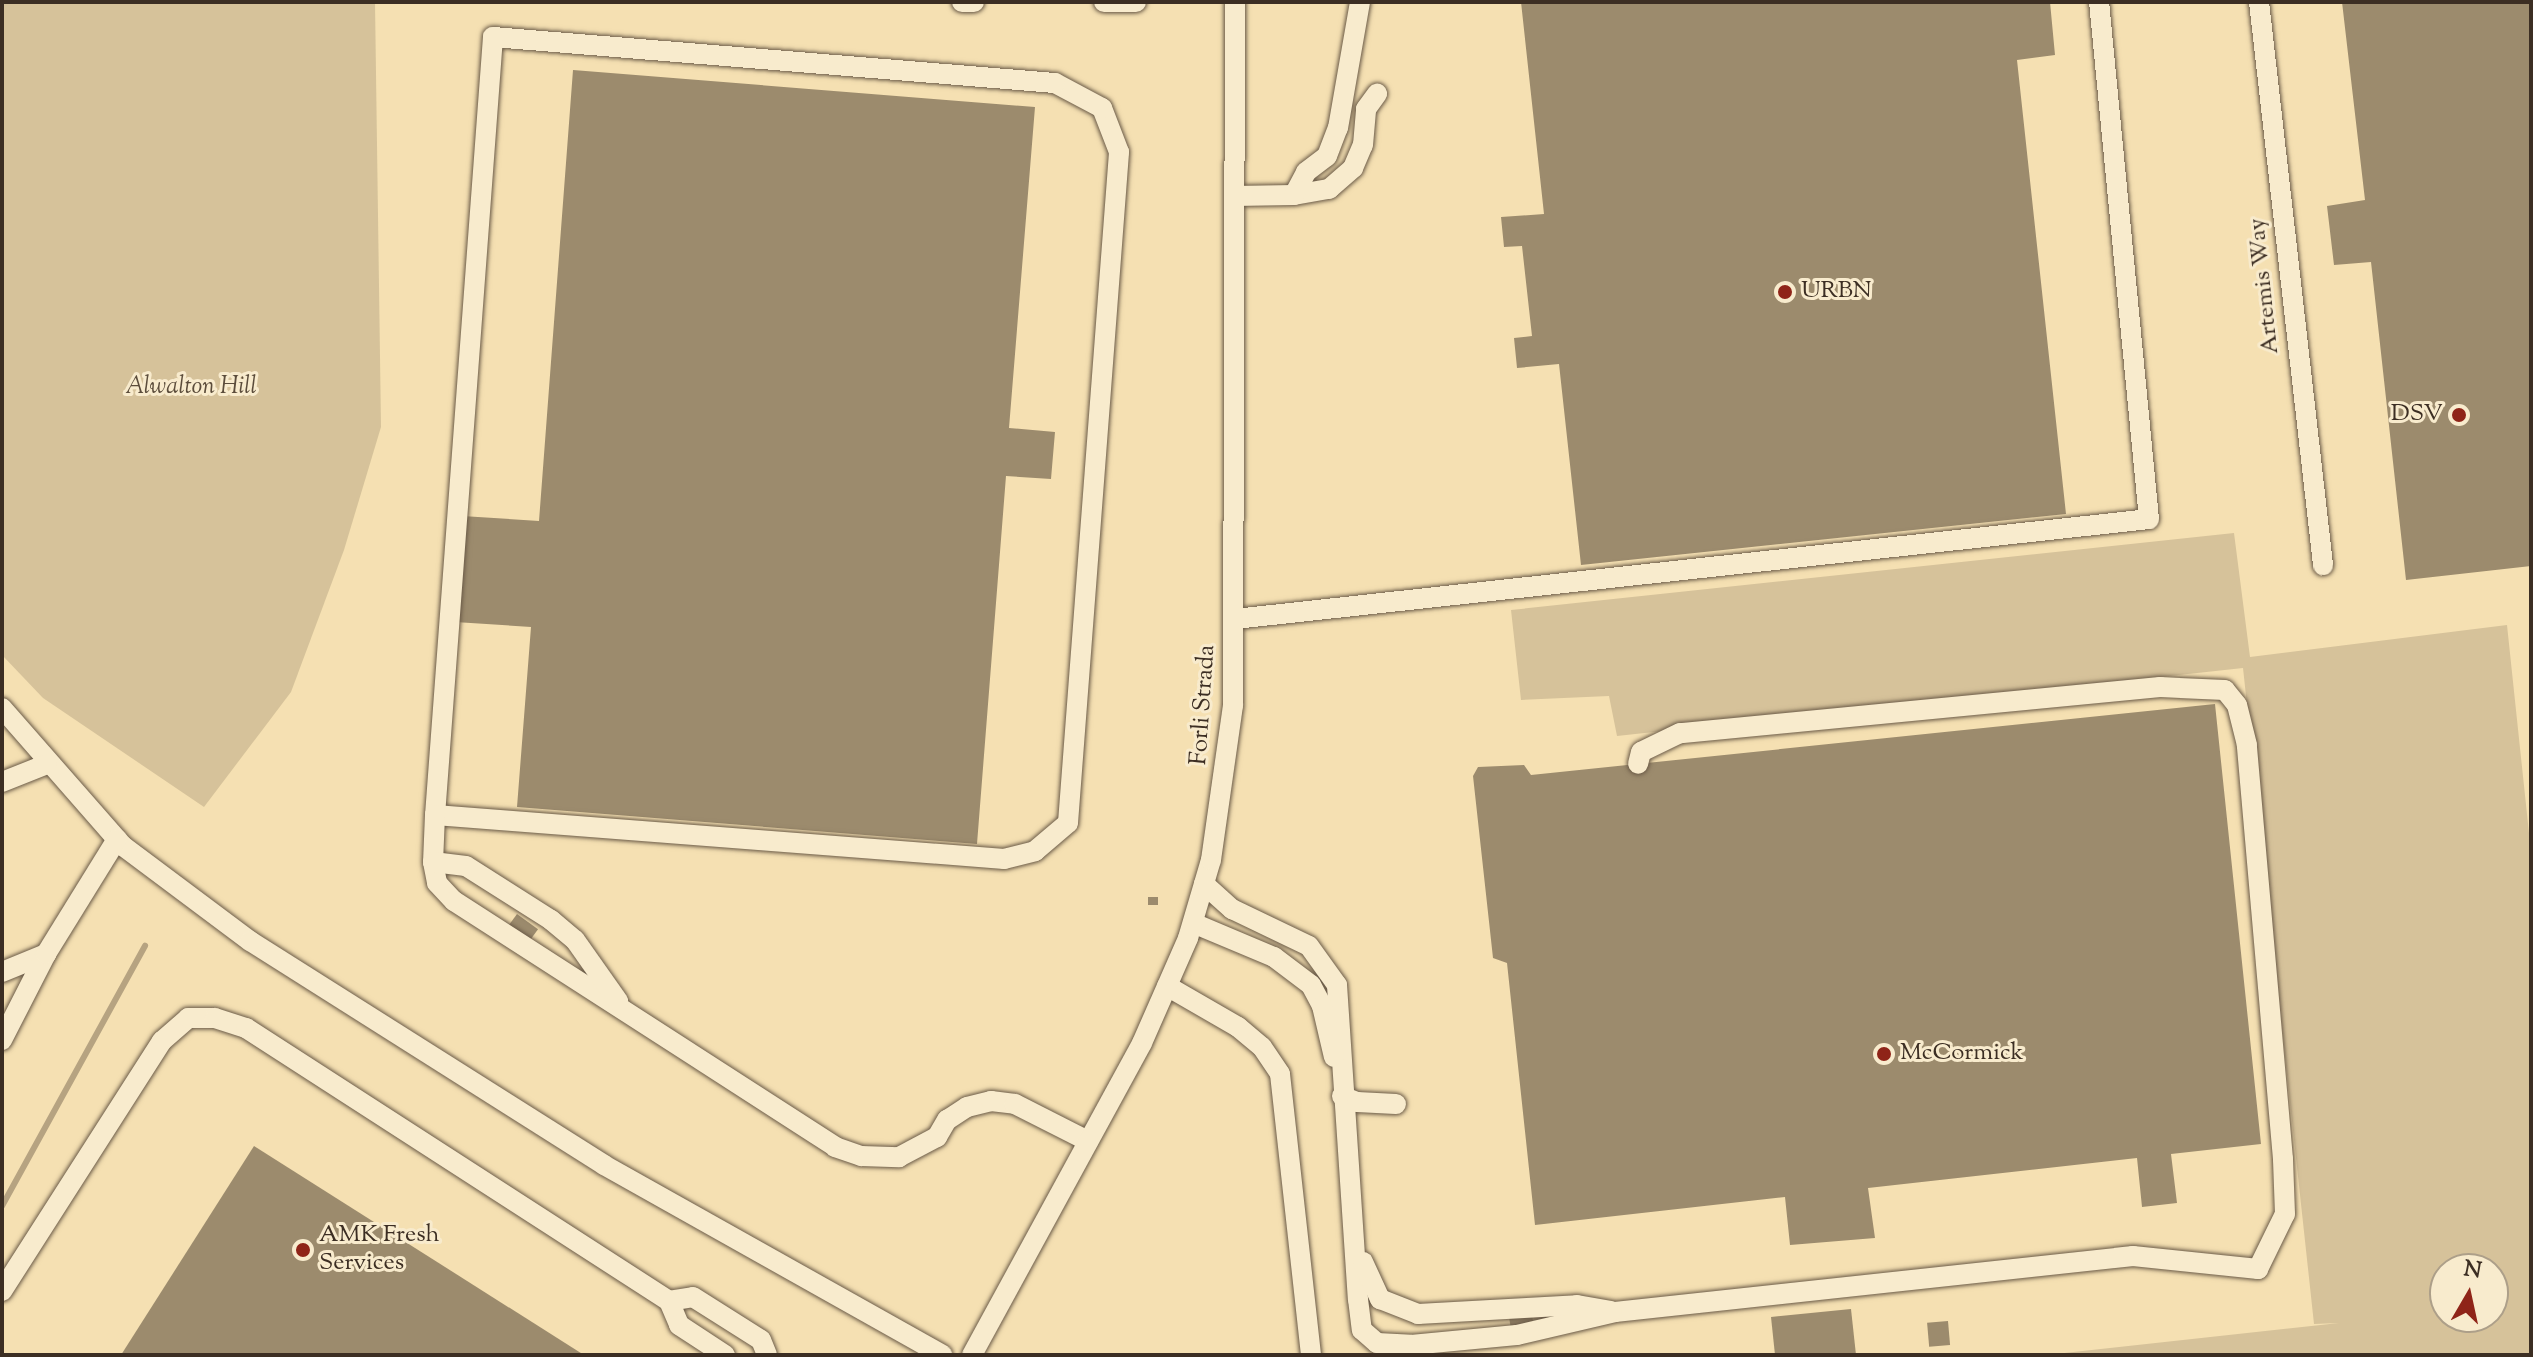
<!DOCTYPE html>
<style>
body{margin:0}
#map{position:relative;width:2533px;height:1357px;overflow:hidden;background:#f5e0b2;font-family:"Sorts Mill Goudy",serif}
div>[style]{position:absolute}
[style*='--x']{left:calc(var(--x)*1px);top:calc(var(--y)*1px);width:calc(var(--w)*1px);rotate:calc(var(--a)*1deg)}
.green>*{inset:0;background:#d6c29a}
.stream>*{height:6px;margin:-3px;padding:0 3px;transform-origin:3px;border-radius:3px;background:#b6a381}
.building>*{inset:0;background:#9c8b6d;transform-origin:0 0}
.roads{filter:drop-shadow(0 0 2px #6a5a47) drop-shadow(0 0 2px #6a5a47)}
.minor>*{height:20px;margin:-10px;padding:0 10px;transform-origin:10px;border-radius:10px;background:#f8ebcd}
.dots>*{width:22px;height:22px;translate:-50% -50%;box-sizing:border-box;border:4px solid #f8ebcd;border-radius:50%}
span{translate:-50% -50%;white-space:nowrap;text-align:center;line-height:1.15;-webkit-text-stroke:6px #f8ebcd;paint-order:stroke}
.street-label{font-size:24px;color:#3c2e23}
.poi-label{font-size:24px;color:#3c2e23}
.left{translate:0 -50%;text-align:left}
.right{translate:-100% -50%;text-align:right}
.park-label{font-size:24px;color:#5b4c3b;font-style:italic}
.frame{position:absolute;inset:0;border:4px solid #3c2e23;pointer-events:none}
.north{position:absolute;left:2429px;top:1253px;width:80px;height:80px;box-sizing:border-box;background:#f8ebcd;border:2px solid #ad9f89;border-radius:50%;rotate:9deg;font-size:22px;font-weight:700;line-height:32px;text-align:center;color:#3c2e23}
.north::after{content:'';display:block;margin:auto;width:28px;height:36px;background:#8f2418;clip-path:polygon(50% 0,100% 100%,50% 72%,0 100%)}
</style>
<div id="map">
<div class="green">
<i style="clip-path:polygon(2px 2px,375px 2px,381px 427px,344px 550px,291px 692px,204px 807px,43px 698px,2px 655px)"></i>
<i style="clip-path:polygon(evenodd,2234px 533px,2250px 657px,2507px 625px,2531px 852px,2531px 1355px,2046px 1355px,2339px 1323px,2314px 1324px,2243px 668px,1617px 736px,1609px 696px,1521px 700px,1511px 610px,2234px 533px,2445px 1269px,2493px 1269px,2493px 1317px,2445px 1317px,2445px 1269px)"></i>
</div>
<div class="stream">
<i style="--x:2;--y:1206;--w:297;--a:-61.2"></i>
</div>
<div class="building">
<i style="clip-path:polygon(1521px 2px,2050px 2px,2055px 55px,2017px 60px,2066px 514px,1581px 565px,1559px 364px,1517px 368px,1514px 338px,1532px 336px,1522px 246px,1504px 247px,1501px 217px,1544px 214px)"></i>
<i style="clip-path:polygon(2342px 2px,2531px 2px,2531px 566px,2406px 580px,2371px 262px,2334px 265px,2327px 206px,2365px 200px)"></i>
<i style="clip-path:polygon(573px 70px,1035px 107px,1009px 428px,1055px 432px,1051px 479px,1006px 476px,977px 844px,517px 807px,531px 627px,455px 622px,462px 516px,539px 521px)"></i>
<i style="clip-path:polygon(2215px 704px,2261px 1144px,2171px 1154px,2177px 1203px,2142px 1207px,2137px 1158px,1868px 1188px,1875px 1238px,1790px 1245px,1785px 1197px,1535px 1225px,1507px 963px,1493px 958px,1473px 776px,1478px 767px,1524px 765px,1531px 775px)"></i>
<i style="left:1148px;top:897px;width:10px;height:8px"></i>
<i style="left:517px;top:914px;width:26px;height:14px;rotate:36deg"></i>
<i style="clip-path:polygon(254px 1146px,584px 1355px,121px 1355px)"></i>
<i style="clip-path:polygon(1851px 1309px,1856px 1355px,1775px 1355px,1771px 1317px)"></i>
<i style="left:1532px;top:1315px;width:12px;height:23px;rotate:81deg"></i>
<i style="left:1948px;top:1321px;width:24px;height:21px;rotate:85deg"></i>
</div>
<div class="roads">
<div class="minor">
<i style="--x:962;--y:2;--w:12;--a:0"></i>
<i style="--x:1104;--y:2;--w:32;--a:0"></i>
<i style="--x:2259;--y:2;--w:567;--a:83.51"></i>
<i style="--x:1294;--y:195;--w:36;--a:-10"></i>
<i style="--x:1329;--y:189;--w:32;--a:-41"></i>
<i style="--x:1353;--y:168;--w:25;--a:-67"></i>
<i style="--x:1363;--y:145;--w:36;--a:-85"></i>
<i style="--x:1366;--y:109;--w:19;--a:-54"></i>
<i style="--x:1234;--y:196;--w:60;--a:-1"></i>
<i style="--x:1294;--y:195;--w:26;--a:-62"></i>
<i style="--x:1306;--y:172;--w:26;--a:-37"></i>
<i style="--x:1327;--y:156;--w:30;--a:-69"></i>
<i style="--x:1338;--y:128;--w:128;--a:-80.1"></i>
<i style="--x:1235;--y:619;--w:919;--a:-6.24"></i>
<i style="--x:2149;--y:519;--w:519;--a:-95.52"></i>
<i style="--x:2;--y:708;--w:184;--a:48.8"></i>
<i style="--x:123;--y:846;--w:159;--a:36.8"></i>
<i style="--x:250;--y:941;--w:419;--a:32.3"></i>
<i style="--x:604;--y:1165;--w:388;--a:29.3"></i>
<i style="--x:2;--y:782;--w:48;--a:-21.8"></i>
<i style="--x:435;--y:815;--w:571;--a:4.42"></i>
<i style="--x:1004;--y:859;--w:32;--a:-14"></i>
<i style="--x:1035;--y:851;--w:43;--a:-40.3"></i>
<i style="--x:1068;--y:823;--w:673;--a:-85.65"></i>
<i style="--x:1119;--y:152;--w:47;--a:-111.1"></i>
<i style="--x:1102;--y:108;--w:53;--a:-152"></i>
<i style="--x:1055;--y:83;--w:564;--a:-175.32"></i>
<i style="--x:493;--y:37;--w:780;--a:94.26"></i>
<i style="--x:435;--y:815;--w:47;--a:92.4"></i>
<i style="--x:433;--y:862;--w:21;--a:79"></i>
<i style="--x:437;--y:883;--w:25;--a:47"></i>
<i style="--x:454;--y:901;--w:454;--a:32.8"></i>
<i style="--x:835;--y:1147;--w:28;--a:19"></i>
<i style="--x:861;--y:1156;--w:38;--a:2"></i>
<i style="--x:899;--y:1157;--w:43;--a:-27.8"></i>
<i style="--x:937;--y:1137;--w:20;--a:-60"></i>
<i style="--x:947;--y:1120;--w:24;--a:-33"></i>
<i style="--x:967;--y:1107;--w:25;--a:-14"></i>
<i style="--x:991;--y:1101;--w:24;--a:7"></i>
<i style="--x:1015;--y:1104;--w:82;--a:26.9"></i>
<i style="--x:433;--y:862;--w:33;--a:7"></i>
<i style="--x:466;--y:866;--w:101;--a:32.4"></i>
<i style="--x:551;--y:920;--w:31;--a:40"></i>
<i style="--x:575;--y:940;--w:75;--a:54.8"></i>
<i style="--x:1204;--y:884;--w:38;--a:42"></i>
<i style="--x:1232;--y:909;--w:85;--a:25.7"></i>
<i style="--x:1309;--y:946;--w:48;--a:54.3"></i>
<i style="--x:1337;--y:985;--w:315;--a:86.2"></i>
<i style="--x:1358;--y:1299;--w:31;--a:83"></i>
<i style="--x:1362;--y:1330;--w:20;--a:41"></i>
<i style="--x:1377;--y:1343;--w:34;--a:3"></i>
<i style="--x:1411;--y:1345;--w:106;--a:-5.4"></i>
<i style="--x:1517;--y:1335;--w:101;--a:-13.2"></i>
<i style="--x:1615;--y:1312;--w:521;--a:-6.17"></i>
<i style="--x:2133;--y:1256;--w:126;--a:5.9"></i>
<i style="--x:2258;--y:1269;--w:61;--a:-63.9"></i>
<i style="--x:2285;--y:1214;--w:55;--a:-92.1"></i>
<i style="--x:2283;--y:1159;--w:416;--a:-95"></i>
<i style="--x:2247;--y:745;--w:41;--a:-104"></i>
<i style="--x:2237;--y:705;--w:19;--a:-129"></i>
<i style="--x:2225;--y:690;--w:65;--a:-177.4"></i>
<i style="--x:2160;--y:687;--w:482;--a:174.5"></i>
<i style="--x:1680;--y:733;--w:43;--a:154"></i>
<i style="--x:1641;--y:752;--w:12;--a:104"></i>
<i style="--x:1193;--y:923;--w:88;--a:22.8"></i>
<i style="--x:1274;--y:957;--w:46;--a:37.1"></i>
<i style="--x:1311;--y:985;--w:24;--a:62"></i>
<i style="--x:1322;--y:1006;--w:52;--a:76.8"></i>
<i style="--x:2;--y:972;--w:48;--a:-22.2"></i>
<i style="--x:1167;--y:986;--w:82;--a:30"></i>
<i style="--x:1238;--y:1027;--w:31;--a:40"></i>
<i style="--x:1262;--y:1047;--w:32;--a:56"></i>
<i style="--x:1280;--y:1074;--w:283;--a:83.7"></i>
<i style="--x:2;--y:1040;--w:97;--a:-62.9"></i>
<i style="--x:46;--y:954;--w:135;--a:-58.3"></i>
<i style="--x:1342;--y:1096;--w:16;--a:22"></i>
<i style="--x:1357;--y:1102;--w:39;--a:3"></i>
<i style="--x:1363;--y:1262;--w:41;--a:65.3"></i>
<i style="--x:1380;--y:1299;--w:41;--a:21.5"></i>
<i style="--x:1418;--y:1314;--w:159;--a:-3.2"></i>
<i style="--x:1577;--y:1305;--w:35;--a:10"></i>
<i style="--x:2;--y:1291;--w:297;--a:-57.4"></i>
<i style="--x:162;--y:1041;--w:35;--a:-41"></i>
<i style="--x:188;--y:1018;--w:27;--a:0"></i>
<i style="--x:215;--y:1018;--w:33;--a:18"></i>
<i style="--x:246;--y:1028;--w:503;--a:32.84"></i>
<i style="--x:669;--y:1301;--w:24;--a:-9"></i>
<i style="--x:693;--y:1297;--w:80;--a:32.3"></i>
<i style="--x:761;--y:1340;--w:16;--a:68"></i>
<i style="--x:669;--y:1301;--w:26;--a:67"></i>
<i style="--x:679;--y:1325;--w:55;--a:33.1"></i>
<i style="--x:972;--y:1355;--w:355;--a:-61.4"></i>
<i style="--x:1142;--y:1043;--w:115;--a:-66.3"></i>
<i style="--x:1188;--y:938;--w:81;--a:-73.6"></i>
<i style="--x:1211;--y:860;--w:156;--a:-81.9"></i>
<i style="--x:1233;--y:706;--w:704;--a:-89.84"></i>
</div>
</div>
<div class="dots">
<i style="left:1785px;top:292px;background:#8f2418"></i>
<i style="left:2459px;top:415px;background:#8f2418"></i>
<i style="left:1884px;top:1054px;background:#8f2418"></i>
<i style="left:303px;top:1250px;background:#8f2418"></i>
</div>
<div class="street-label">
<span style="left:2265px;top:286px;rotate:-96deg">Artemis Way</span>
<span style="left:1204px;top:705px;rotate:-86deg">Forli Strada</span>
</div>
<div class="poi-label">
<span class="left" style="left:1801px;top:292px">URBN</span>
<span class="right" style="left:2443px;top:415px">DSV</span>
<span class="left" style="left:1900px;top:1054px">McCormick</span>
<span class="left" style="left:319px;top:1250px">AMK Fresh<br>Services</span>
</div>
<div class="park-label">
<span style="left:191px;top:388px">Alwalton Hill</span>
</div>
<div class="frame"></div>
<div class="north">N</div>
</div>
